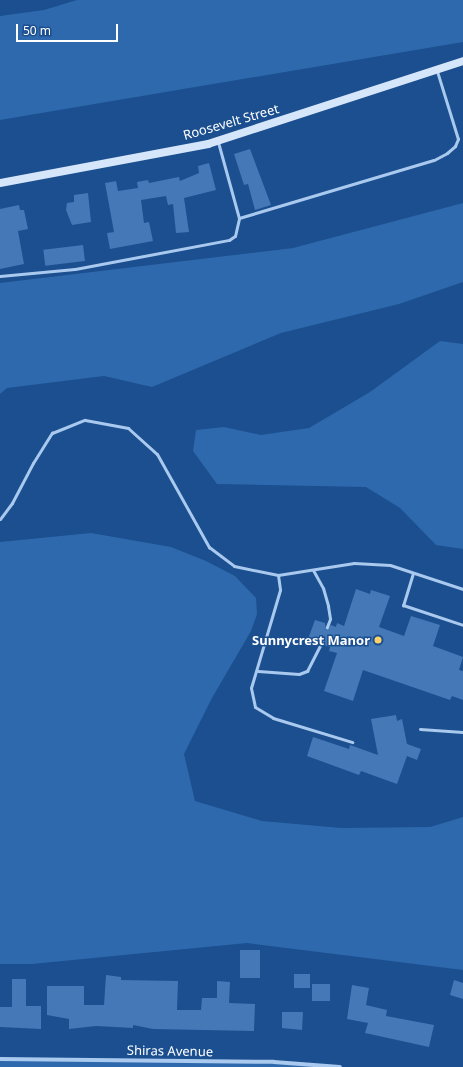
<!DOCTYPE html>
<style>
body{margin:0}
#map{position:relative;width:463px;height:1067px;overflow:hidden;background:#1b4f8f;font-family:"Noto Sans",sans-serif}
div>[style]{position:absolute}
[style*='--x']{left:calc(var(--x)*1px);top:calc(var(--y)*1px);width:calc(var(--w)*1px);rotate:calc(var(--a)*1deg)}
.green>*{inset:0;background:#2e69ad}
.building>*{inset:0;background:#4478b7;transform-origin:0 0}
.lane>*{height:3px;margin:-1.5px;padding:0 1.5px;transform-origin:1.5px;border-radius:1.5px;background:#a9c9ee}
.street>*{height:4px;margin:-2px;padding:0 2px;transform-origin:2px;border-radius:2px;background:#a9c9ee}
.secondary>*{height:8px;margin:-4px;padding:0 4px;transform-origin:4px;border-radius:4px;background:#d6e6fa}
.dots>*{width:11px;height:11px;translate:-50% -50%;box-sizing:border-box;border:2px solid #1b4f8f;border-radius:50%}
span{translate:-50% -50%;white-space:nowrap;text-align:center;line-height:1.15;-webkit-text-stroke:3px #1b4f8f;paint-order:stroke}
.street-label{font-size:13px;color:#fff}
.poi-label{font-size:13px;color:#fff;font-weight:700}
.right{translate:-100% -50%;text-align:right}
.scale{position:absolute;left:16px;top:24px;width:102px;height:18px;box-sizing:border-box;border:2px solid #fff;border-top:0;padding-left:5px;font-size:12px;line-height:14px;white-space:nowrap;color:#fff;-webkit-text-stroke:3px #1b4f8f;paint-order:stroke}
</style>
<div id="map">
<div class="green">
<i style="clip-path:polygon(77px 0,463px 0,463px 42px,0 120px,0 16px,44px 10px)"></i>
<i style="clip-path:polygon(463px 203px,463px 282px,399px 304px,281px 333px,152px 387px,104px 376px,7px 388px,0 394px,0 283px,293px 248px)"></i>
<i style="clip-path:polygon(440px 341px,463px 344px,463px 549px,436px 545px,400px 508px,366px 487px,217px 484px,193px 451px,196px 430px,224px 427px,261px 435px,309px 428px,370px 392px)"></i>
<i style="clip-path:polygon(91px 533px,171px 547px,206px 561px,235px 576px,256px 598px,257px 614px,251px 631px,212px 698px,184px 754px,195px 801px,262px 821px,341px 828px,430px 827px,463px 817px,463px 970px,247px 943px,32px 964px,0 964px,0 542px)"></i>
<i style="clip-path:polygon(0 1059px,274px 1062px,340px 1067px,0 1067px)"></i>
</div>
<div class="building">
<i style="clip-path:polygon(250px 149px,271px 205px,255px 210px,248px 184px,244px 185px,234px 154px)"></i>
<i style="clip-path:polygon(209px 163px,216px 190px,184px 198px,189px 232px,176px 233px,173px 204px,168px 205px,166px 196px,141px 200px,144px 223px,149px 222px,153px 241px,110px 249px,107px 233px,114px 232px,105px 183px,116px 181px,118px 191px,138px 188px,137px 182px,148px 180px,149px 183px,179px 177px,180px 181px,199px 173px,198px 166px)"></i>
<i style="clip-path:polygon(88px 193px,91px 222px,72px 225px,66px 210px,67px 203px,74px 202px,74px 195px)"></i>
<i style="clip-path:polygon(19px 205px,20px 210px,24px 210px,28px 229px,18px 231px,24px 264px,0 269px,0 209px)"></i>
<i style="left:83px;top:245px;width:16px;height:40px;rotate:83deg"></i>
<i style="clip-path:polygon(356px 589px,370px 594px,371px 590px,390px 596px,379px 627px,404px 636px,411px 616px,440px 625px,433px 646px,463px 657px,459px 670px,463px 671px,463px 700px,452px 696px,450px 700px,363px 670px,353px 701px,324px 691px,337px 653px,329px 651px,330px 647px,324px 645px,323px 638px,318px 643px,308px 639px,315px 620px,325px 623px,326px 630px,331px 625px,336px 627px,337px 623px,344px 626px)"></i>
<i style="clip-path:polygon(396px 715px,397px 721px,402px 719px,407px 744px,421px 749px,417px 760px,407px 756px,397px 784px,361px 771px,359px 775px,307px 756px,313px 737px,349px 749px,350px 745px,378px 755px,371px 719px)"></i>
<i style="left:240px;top:950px;width:20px;height:28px"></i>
<i style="left:294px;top:974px;width:16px;height:14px"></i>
<i style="clip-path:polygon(106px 975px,121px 977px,121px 980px,178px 981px,177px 1010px,201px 1010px,202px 998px,217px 998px,217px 981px,230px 982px,229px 1003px,255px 1004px,254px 1031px,153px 1029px,133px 1025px,133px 1028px,96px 1026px,69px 1029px,69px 1019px,47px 1015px,47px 986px,84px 986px,84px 1005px,104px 1005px)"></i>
<i style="clip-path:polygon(12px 979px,26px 979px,26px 1006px,41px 1006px,41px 1029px,0 1027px,0 1007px,12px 1007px)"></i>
<i style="clip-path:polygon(454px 980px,463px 983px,463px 999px,450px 995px)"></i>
<i style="left:330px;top:984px;width:17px;height:18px;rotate:90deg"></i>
<i style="clip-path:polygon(352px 985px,369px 988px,366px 1005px,387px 1010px,386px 1016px,434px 1025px,429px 1047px,365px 1033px,368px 1023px,347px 1019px)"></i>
<i style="clip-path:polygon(282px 1012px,303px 1012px,302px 1030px,282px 1028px)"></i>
</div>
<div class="lane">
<i style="--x:218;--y:142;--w:79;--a:74.6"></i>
<i style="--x:0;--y:276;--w:75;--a:-5.3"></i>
<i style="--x:75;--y:269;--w:157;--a:-10.7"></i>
<i style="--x:229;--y:240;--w:7;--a:-34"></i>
<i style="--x:235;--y:236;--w:18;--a:-77"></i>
<i style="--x:239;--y:218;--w:203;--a:-16.6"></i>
<i style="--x:434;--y:160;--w:15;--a:-28"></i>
<i style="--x:447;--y:153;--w:11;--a:-41"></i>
<i style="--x:455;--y:146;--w:8;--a:-67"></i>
<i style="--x:458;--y:139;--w:71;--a:-107.2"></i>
<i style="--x:0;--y:519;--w:20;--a:-53"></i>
<i style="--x:12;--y:503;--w:45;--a:-62.3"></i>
<i style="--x:33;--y:463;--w:36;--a:-58"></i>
<i style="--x:52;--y:433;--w:35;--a:-22"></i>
<i style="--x:85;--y:420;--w:44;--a:10.5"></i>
<i style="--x:128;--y:428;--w:39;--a:42"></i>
<i style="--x:157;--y:454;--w:107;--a:60.8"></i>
<i style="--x:209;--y:547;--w:31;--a:37"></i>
<i style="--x:234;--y:566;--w:45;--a:11.6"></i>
<i style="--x:278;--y:575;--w:77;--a:-9"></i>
<i style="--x:354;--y:563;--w:36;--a:3"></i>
<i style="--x:390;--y:565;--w:77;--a:18.2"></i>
<i style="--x:313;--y:570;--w:21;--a:61"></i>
<i style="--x:323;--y:588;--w:19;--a:74"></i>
<i style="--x:328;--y:606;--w:13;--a:81"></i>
<i style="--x:330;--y:619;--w:9;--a:111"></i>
<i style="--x:413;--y:573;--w:34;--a:107"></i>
<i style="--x:403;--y:605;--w:63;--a:18.4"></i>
<i style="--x:278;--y:575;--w:15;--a:82"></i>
<i style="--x:280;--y:590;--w:102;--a:106.5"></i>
<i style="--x:251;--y:688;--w:19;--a:78"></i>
<i style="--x:255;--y:707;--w:21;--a:31"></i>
<i style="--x:273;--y:718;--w:83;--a:16.9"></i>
<i style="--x:258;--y:671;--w:41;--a:4.2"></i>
<i style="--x:299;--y:674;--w:9;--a:-21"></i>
<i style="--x:307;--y:671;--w:34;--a:-63"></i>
<i style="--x:420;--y:729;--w:43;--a:4"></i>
</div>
<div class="street">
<i style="--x:0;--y:1059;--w:274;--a:0.6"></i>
<i style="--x:274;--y:1062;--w:66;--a:4.3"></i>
</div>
<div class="secondary">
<i style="--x:0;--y:183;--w:212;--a:-10.6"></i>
<i style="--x:208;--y:144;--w:268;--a:-18"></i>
</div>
<div class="dots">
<i style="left:378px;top:640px;background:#ffd166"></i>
</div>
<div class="street-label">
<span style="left:231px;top:122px;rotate:-16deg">Roosevelt Street</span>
<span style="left:170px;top:1051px;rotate:1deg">Shiras Avenue</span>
</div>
<div class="poi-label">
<span class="right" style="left:370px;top:640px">Sunnycrest Manor</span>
</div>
<div class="scale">50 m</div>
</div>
